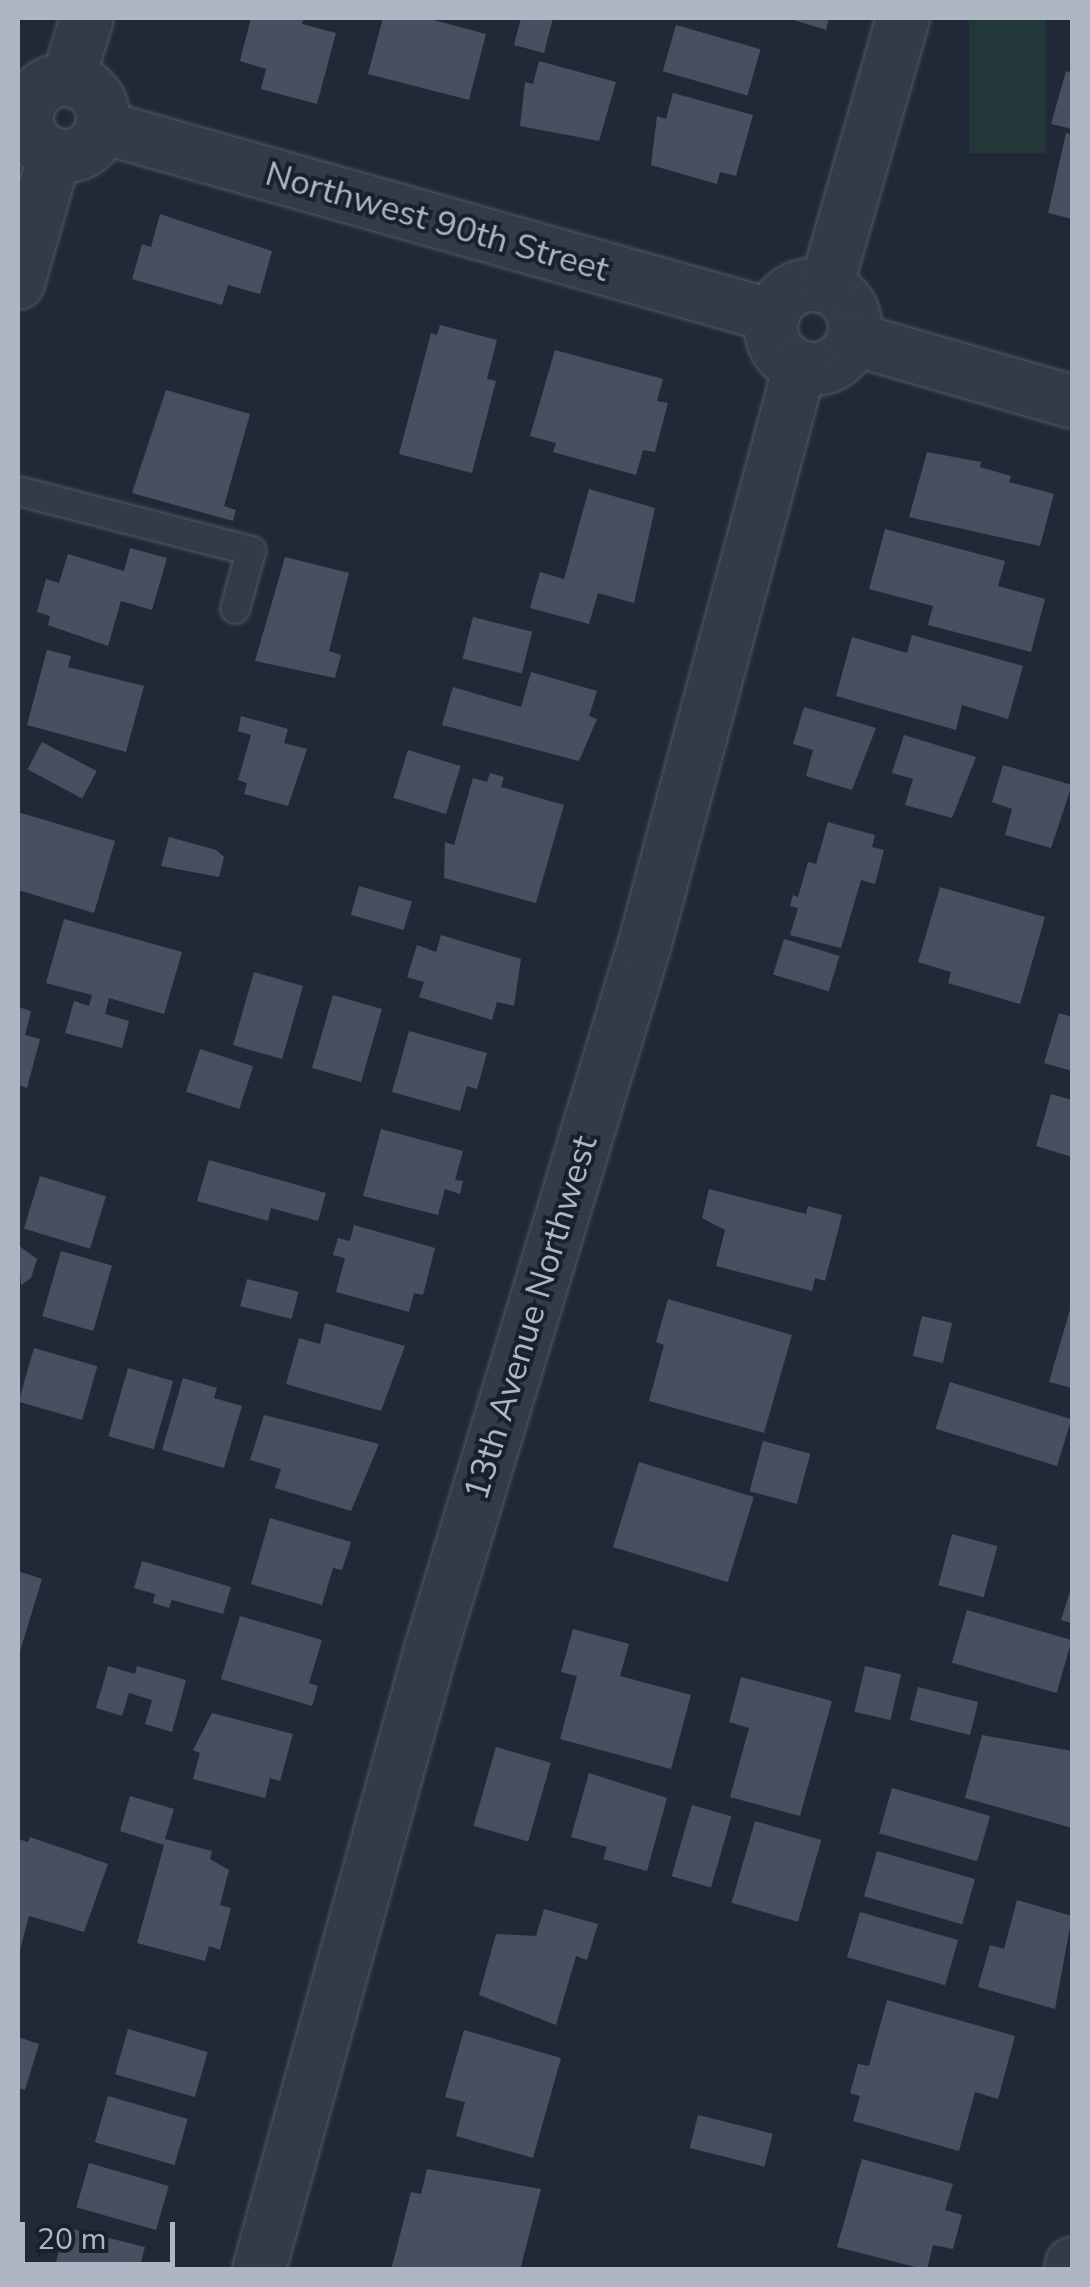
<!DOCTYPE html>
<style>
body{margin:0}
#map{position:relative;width:1090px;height:2287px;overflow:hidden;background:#212936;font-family:"Nunito Sans",sans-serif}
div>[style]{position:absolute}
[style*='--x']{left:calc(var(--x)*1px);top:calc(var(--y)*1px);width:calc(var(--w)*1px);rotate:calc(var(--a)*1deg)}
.green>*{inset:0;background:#233638;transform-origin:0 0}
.building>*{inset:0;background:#475060;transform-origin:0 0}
.roads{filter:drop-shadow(0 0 2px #515964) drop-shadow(0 0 2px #515964)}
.lane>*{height:28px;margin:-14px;padding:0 14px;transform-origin:14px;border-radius:14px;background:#343b46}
.street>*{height:52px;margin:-26px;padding:0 26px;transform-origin:26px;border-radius:26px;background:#343b46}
.street>.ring{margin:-26px;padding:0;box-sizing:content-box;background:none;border:52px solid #343b46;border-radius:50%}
span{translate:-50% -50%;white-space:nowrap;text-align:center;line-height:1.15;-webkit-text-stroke:8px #19202b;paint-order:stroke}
.street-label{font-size:35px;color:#aeb6c3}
.frame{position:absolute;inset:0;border:20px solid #aeb6c3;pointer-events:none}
.scale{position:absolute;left:20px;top:2222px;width:155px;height:45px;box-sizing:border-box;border:5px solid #aeb6c3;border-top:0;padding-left:12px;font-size:30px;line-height:35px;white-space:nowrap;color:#aeb6c3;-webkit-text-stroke:8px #19202b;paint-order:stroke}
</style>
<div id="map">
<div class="green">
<i style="left:969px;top:18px;width:77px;height:135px"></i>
</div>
<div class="building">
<i style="clip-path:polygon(251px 18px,304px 18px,302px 24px,336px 33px,317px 104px,261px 89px,266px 69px,240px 61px)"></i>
<i style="clip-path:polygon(383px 18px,426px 18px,486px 34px,469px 100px,368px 74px)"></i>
<i style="clip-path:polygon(521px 18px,553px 18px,544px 53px,514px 45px)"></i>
<i style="clip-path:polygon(787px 18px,829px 18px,826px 30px)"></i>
<i style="left:676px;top:25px;width:88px;height:48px;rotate:16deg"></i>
<i style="clip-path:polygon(539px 61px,616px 82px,599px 141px,520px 126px,525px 82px,533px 84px)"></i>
<i style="clip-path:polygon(1066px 71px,1072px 73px,1072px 129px,1051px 124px)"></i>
<i style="clip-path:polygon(673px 93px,753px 115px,736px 176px,720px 172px,717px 184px,651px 165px,657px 116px,666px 119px)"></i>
<i style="clip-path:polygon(1066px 133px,1072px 135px,1072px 219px,1048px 213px)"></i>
<i style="clip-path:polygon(160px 214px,272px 251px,260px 294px,228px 285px,222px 305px,132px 279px,142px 244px,151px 247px)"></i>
<i style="clip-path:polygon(440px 325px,497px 340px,487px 379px,496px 381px,472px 473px,399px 454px,431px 333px,437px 335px)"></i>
<i style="clip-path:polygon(555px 350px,663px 379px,657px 401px,668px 403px,655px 452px,643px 450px,636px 475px,553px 452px,556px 443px,530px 436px)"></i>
<i style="clip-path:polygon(166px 390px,250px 414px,224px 506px,236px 510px,233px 521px,132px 493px)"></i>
<i style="clip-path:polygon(927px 452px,981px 462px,980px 467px,1011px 476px,1009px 482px,1054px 494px,1040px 546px,909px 517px)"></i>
<i style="clip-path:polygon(589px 489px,655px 508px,634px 603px,598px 593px,589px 624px,530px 608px,540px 572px,564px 579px)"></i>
<i style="clip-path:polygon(885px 529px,1005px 561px,998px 586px,1045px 599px,1031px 652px,928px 625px,933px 606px,869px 589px)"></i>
<i style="clip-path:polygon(130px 548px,167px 558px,152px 610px,121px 601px,108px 646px,48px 625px,50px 616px,37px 612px,46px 579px,59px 583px,68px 554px,124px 571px)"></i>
<i style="clip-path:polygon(285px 557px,349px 573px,329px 651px,341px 655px,335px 678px,255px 661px)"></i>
<i style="left:473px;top:617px;width:61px;height:43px;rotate:14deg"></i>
<i style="clip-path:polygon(912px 635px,1023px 666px,1008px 719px,962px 705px,956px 730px,836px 696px,852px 637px,907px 653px)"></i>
<i style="clip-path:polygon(47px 650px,71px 656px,68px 667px,144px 686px,126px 752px,27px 725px)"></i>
<i style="clip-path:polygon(531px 672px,597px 691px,589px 716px,597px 719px,579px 761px,442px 725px,453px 687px,521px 707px)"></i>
<i style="clip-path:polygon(804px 707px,876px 728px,852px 790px,806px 776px,813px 750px,793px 744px)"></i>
<i style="clip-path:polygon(241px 716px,288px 729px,284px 743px,307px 749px,288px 806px,244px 794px,247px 783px,238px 780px,251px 735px,238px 731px)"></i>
<i style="clip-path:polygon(904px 735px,976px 757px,952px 818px,905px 805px,913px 779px,892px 773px)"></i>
<i style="left:42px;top:742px;width:62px;height:31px;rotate:28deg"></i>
<i style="left:408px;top:750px;width:55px;height:50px;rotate:17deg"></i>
<i style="clip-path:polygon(1003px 765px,1072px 785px,1051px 848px,1005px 835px,1012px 809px,992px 802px)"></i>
<i style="clip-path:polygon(490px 773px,504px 777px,501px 787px,564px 805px,536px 903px,444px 878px,445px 842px,454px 845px,473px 778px,487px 782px)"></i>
<i style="clip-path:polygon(18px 812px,115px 841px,94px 913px,18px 890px)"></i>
<i style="clip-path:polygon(828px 822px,875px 835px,872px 847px,884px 850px,875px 884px,861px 880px,841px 948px,790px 935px,798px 908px,790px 906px,793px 895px,798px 897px,808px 862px,816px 864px)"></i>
<i style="clip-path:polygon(169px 837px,216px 850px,224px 857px,219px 877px,161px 866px)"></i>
<i style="left:359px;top:886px;width:55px;height:30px;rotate:16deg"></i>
<i style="clip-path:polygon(940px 887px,1045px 917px,1020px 1004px,948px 983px,951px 972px,918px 962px)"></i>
<i style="clip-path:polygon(64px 919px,182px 952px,164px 1014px,109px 998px,105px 1014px,129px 1021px,122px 1048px,65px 1033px,74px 1001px,89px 1006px,92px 995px,46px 983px)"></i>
<i style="clip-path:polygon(441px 935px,521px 959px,514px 1006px,497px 1002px,492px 1020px,419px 997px,424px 982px,407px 977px,417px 945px,436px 952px)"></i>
<i style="left:784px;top:939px;width:58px;height:37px;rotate:17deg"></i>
<i style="left:254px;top:972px;width:51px;height:76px;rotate:16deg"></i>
<i style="left:333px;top:995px;width:51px;height:76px;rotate:16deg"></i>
<i style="clip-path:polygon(18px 1007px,31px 1011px,25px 1035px,40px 1039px,27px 1088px,18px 1085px)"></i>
<i style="clip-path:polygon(1059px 1013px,1072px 1017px,1072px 1071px,1044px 1063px)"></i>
<i style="clip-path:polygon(409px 1031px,487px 1053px,477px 1089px,467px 1086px,460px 1111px,392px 1092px)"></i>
<i style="left:200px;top:1049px;width:56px;height:45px;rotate:18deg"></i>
<i style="clip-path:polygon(1051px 1094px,1072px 1100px,1072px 1157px,1036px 1146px)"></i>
<i style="clip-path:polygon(381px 1129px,463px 1151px,455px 1180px,463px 1181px,460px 1194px,445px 1189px,438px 1215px,363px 1196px)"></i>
<i style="clip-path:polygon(209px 1160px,326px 1193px,318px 1221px,271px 1208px,268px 1221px,197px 1201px)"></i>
<i style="left:40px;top:1176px;width:69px;height:55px;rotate:17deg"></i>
<i style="clip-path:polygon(709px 1189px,806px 1214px,808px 1206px,842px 1215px,825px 1281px,815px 1278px,812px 1291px,716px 1266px,725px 1230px,702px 1218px)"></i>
<i style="clip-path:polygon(354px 1225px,435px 1248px,423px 1295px,414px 1293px,409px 1312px,336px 1292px,345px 1258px,333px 1255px,338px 1238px,350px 1241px)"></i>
<i style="clip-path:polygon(18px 1245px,37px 1259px,31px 1278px,21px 1285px)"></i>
<i style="left:61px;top:1251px;width:53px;height:68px;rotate:16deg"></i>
<i style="left:247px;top:1279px;width:53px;height:28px;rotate:14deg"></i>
<i style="clip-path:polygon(668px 1299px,792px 1335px,764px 1433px,649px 1401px,664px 1345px,656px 1342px)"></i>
<i style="clip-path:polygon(1071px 1306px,1072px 1306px,1072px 1388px,1049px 1382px)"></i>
<i style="left:922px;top:1316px;width:31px;height:41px;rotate:13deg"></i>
<i style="clip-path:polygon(325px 1323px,405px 1346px,381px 1411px,286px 1384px,299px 1338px,320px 1344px)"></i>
<i style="left:34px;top:1348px;width:66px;height:56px;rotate:16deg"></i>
<i style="left:128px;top:1368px;width:47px;height:71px;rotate:16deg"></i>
<i style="clip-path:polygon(183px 1378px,217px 1388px,214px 1398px,242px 1406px,224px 1468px,162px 1450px)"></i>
<i style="left:950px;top:1382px;width:127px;height:49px;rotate:17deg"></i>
<i style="clip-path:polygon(264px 1415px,379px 1444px,351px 1511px,275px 1488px,281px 1469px,250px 1460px)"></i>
<i style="left:763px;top:1441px;width:49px;height:52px;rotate:15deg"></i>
<i style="left:639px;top:1462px;width:120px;height:89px;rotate:17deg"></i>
<i style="clip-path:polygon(270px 1518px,351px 1542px,342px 1570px,333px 1568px,322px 1605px,251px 1584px)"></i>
<i style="left:952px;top:1534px;width:47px;height:53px;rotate:15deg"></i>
<i style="clip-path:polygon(142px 1561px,231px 1587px,223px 1614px,172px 1600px,169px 1608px,153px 1603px,155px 1594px,134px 1588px)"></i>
<i style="clip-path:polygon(18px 1571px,42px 1579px,18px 1658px)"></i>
<i style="clip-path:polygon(1072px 1585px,1072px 1623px,1061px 1620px)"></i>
<i style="left:967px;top:1610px;width:109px;height:55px;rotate:16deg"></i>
<i style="clip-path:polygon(240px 1616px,322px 1640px,309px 1683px,318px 1686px,312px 1706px,221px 1679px)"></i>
<i style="clip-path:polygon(573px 1629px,629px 1644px,620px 1676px,691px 1695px,671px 1769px,560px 1739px,577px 1676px,561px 1672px)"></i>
<i style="clip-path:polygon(108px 1666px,135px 1674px,137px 1666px,186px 1680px,172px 1732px,145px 1724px,152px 1700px,129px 1693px,122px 1716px,96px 1708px)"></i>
<i style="left:865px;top:1666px;width:37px;height:47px;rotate:13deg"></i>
<i style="clip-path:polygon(741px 1677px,832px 1701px,800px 1816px,730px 1797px,749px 1728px,729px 1722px)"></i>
<i style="left:918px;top:1687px;width:62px;height:34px;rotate:14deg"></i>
<i style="clip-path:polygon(212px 1713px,293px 1734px,280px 1781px,270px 1778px,265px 1798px,193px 1779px,200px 1753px,193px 1750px)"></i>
<i style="clip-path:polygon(982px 1735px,1072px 1751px,1072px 1828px,965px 1798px)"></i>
<i style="left:496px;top:1747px;width:57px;height:82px;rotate:16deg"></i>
<i style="clip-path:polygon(589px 1773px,667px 1798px,647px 1871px,603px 1859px,607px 1847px,571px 1837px)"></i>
<i style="left:892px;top:1788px;width:102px;height:47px;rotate:16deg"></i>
<i style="clip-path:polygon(130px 1796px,174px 1809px,165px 1839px,212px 1851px,210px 1859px,229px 1870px,220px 1905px,231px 1908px,220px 1950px,209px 1946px,205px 1961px,137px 1943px,164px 1845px,120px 1831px)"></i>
<i style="left:692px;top:1805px;width:41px;height:74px;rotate:16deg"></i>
<i style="left:755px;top:1821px;width:69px;height:85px;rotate:16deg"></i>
<i style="clip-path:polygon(30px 1837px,108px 1864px,84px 1932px,29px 1916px,19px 1954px,18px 1839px,28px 1842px)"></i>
<i style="left:877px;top:1851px;width:102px;height:47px;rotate:16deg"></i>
<i style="clip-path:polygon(1017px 1900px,1072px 1916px,1055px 2009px,978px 1987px,990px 1945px,1004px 1949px)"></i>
<i style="clip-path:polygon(544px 1909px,598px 1924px,587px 1960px,576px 1956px,556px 2025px,479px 1995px,496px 1934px,536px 1936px)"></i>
<i style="left:860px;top:1912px;width:102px;height:47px;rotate:16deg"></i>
<i style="clip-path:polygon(887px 2000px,1015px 2036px,998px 2099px,975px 2092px,959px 2151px,853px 2121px,860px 2096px,850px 2093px,858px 2064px,869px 2066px)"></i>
<i style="left:128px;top:2029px;width:83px;height:47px;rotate:16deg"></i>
<i style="clip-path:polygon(464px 2030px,561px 2058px,533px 2158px,456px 2136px,465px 2102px,445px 2097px)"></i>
<i style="clip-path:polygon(18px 2037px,39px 2044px,25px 2090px,18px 2088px)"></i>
<i style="left:108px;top:2096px;width:83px;height:48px;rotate:16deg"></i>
<i style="left:698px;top:2115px;width:77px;height:34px;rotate:14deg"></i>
<i style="clip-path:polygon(862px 2159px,953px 2184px,945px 2210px,962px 2215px,953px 2249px,933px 2245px,927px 2270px,837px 2247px)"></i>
<i style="left:89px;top:2163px;width:83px;height:46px;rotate:16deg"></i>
<i style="clip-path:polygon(427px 2169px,541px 2189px,520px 2270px,391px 2270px,411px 2192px,421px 2194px)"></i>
<i style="clip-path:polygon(65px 2227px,145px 2247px,139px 2270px,54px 2270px)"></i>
</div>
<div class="roads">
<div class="lane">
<i style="--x:18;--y:491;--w:241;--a:14.4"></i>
<i style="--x:251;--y:551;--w:60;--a:105.4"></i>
</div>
<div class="street">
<i class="ring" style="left:27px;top:80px;width:24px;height:24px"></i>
<i style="--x:68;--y:80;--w:65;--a:-73"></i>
<i style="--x:102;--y:127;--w:697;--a:15.73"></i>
<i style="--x:18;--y:283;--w:134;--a:-74"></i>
<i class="ring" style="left:771px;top:285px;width:32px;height:32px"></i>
<i style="--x:826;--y:287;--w:280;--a:-74"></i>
<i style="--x:853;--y:339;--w:228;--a:16"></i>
<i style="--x:259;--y:2270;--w:644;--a:-74.52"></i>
<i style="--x:431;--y:1649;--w:738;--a:-73.14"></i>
<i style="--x:645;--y:943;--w:597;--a:-74.96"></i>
<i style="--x:1071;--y:2270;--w:6;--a:-81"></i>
</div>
</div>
<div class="street-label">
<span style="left:437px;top:222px;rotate:16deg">Northwest 90th Street</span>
<span style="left:531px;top:1318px;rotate:-73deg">13th Avenue Northwest</span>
</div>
<div class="frame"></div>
<div class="scale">20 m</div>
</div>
